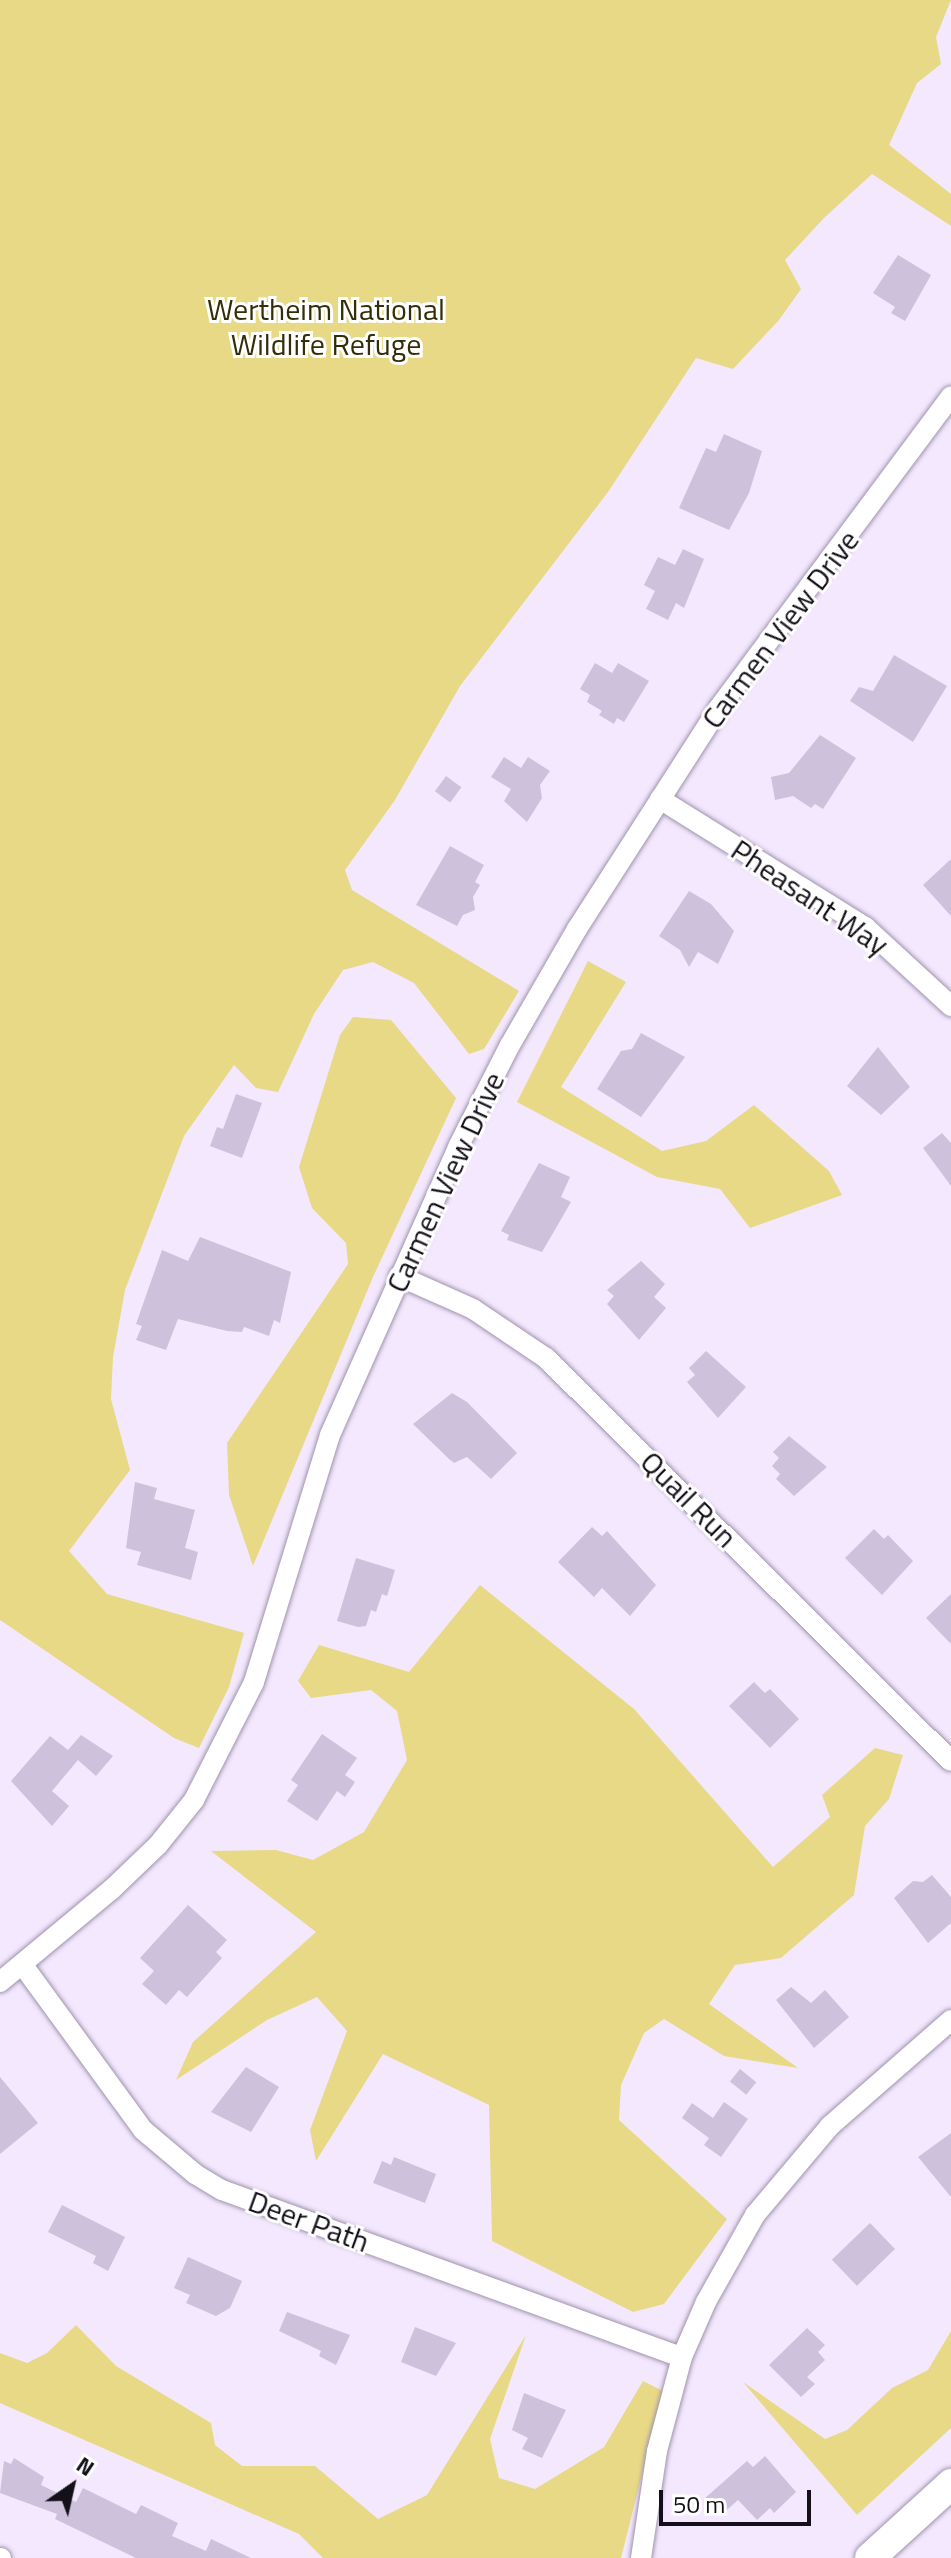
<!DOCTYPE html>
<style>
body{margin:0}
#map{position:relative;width:951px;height:2558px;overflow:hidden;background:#f3e8fe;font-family:"Titillium Web",sans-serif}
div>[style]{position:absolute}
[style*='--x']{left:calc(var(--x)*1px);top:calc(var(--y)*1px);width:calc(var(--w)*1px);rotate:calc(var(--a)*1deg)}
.green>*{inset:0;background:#e8d987}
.building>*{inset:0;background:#cec1dc;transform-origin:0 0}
.roads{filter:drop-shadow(0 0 2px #a093ad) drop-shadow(0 0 2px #a093ad)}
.minor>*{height:20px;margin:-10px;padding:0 10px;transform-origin:10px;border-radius:10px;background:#fff}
.highway>*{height:30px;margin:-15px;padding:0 15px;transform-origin:15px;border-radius:15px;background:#fff}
span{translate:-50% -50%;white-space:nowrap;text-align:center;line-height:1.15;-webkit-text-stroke:6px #fff;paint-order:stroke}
.park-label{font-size:30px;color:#332d08}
.street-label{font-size:30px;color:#141019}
.north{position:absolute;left:32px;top:2446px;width:80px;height:80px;-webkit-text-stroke:6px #fff;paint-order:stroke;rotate:34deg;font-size:22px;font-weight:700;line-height:32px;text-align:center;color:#141019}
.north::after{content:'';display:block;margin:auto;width:28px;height:36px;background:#141019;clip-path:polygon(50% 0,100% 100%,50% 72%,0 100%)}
.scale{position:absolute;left:659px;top:2490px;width:152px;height:36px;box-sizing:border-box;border:4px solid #141019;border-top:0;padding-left:10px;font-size:24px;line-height:28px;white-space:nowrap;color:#141019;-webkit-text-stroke:6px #fff;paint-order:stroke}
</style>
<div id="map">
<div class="green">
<i style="clip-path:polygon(0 0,951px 0,936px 37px,941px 64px,917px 83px,889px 145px,951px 194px,951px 226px,872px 174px,824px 218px,785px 260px,801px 289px,779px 320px,733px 369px,696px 358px,608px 492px,460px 686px,395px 800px,345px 870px,352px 890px,519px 991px,484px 1049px,469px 1054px,414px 983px,373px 962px,343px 970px,314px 1014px,278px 1092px,256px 1088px,234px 1065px,184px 1136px,125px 1290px,113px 1357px,111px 1399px,130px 1470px,69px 1551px,107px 1594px,244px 1633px,229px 1687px,199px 1748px,174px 1738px,0 1620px)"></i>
<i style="clip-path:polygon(588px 961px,626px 982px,561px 1087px,662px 1151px,706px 1141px,754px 1105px,829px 1171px,842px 1195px,750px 1228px,720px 1189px,657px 1177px,517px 1102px)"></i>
<i style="clip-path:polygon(353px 1017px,391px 1020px,456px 1098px,373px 1277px,253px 1566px,229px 1495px,227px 1443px,348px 1264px,346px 1243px,312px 1208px,299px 1167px,340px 1035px)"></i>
<i style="clip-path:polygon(480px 1585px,634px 1709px,773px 1867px,830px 1817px,822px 1795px,875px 1748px,903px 1755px,889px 1799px,865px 1826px,854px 1895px,781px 1958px,735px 1965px,709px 2004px,798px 2068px,724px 2056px,664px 2019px,644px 2033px,621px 2085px,619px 2120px,727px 2219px,664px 2304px,633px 2312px,492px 2241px,489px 2105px,383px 2054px,316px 2161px,310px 2130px,347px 2031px,317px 1997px,267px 2020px,176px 2080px,193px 2042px,316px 1932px,211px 1851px,276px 1850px,313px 1860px,364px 1832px,407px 1760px,397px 1711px,371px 1690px,311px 1698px,298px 1681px,319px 1645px,409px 1672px)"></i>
<i style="clip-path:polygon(76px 2325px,116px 2366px,211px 2423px,215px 2445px,242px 2466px,315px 2466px,378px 2519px,427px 2495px,526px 2335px,490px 2439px,499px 2478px,535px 2489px,604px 2447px,643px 2381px,663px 2391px,621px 2558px,323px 2558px,299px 2534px,0 2403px,0 2353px,27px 2363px,47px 2353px)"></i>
<i style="clip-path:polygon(951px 2331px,951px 2428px,857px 2515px,743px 2382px,825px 2439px,847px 2430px,892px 2388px,928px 2370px)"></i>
</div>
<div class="building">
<i style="clip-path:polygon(898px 255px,931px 275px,905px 321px,891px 313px,895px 307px,873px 293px)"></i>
<i style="clip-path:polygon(724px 434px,762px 451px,749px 493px,729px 530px,679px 508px,706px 448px,716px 452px)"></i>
<i style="clip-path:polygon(683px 549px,704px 559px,684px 608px,676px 603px,668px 620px,646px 609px,655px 591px,644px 585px,658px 557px,675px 565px)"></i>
<i style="clip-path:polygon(894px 655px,947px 686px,913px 742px,850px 701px,859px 687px,873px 691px)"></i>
<i style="clip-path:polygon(595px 663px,612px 673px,618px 663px,649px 681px,624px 722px,617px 718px,614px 724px,599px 715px,602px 711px,587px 702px,590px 695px,580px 689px)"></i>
<i style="clip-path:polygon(820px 735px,856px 758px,823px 809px,815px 804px,811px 808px,793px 796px,775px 800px,771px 777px,789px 773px)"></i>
<i style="clip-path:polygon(504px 757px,521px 768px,528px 757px,550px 771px,540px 785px,542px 798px,527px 822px,504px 801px,511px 789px,491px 777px)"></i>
<i style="left:446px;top:776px;width:19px;height:19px;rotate:36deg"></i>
<i style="clip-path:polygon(450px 846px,484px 865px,475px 882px,480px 885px,473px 897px,475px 910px,463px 915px,457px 926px,416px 905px)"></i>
<i style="clip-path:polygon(951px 859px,951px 916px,923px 885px)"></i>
<i style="clip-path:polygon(689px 891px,711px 904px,734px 931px,718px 964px,698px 952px,689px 967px,680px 950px,659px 936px)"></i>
<i style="clip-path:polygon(641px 1033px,685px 1057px,641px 1117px,597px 1089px,621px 1051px,632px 1049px)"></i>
<i style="clip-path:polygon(878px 1047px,910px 1087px,881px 1115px,847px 1086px)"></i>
<i style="clip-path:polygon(236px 1094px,262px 1103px,242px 1158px,210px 1146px,217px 1127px,223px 1129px)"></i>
<i style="clip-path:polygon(942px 1133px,951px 1143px,951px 1186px,923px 1148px)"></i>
<i style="clip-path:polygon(539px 1163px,570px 1177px,561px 1197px,571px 1202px,542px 1252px,507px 1240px,509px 1235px,501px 1231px)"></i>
<i style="clip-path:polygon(200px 1237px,291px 1272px,280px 1323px,274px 1320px,269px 1336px,244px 1327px,242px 1332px,227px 1331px,178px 1319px,166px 1350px,136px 1340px,142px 1326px,136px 1324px,162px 1250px,188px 1261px)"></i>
<i style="clip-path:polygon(641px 1261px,665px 1284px,654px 1297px,666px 1308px,639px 1340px,607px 1304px,614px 1296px,607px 1290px)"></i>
<i style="clip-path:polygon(706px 1351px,746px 1387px,718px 1418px,687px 1382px,695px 1375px,689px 1368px)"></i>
<i style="clip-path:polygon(452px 1393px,467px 1402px,517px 1453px,491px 1479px,467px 1457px,454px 1463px,449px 1459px,413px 1424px)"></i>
<i style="clip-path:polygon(789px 1436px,827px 1467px,794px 1496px,776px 1479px,780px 1474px,772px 1466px,779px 1458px,773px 1452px)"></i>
<i style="clip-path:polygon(135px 1482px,157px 1488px,154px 1499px,195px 1510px,185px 1548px,198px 1552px,191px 1580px,137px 1565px,141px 1552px,126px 1548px)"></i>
<i style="clip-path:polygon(592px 1527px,602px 1536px,607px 1531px,656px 1585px,630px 1616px,602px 1588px,594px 1597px,558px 1562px)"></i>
<i style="clip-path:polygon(874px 1529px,884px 1539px,888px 1535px,913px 1561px,882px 1595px,845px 1558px)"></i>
<i style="clip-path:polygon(356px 1558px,395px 1570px,387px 1596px,382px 1594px,376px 1612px,371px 1610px,366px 1626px,358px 1627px,337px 1621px)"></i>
<i style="clip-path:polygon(951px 1594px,951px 1644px,926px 1618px)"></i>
<i style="clip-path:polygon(754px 1682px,765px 1693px,770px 1689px,799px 1719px,770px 1748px,729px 1706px)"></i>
<i style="clip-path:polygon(322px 1734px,357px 1758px,345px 1775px,355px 1782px,345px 1797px,337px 1791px,317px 1821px,287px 1801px,298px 1785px,291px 1780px)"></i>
<i style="clip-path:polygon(81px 1735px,113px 1756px,96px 1776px,78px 1760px,52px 1791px,69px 1806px,52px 1826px,11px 1781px,50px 1736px,68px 1750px)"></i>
<i style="clip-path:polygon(932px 1875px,951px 1897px,951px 1923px,928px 1943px,894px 1898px,913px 1881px,923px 1882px)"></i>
<i style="clip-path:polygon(188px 1905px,227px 1940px,216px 1952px,222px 1958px,187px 1997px,179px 1990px,166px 2005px,142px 1984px,154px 1971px,140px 1958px)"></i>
<i style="clip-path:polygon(791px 1987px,811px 2003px,825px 1990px,849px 2017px,814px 2048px,776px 2000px)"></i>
<i style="clip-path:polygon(246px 2067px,279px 2087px,251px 2132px,211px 2112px)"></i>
<i style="left:740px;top:2069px;width:21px;height:16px;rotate:39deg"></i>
<i style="clip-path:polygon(0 2077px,38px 2123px,0 2154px)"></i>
<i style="clip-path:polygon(724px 2102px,748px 2119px,721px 2157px,704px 2145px,709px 2138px,682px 2118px,692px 2103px,713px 2118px)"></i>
<i style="clip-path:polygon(951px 2133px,951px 2197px,918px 2157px)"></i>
<i style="clip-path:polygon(394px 2157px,436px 2174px,425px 2203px,373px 2183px,382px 2161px,391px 2165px)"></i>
<i style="clip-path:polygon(62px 2205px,125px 2237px,108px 2271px,93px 2263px,96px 2256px,48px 2232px)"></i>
<i style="left:870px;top:2223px;width:36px;height:53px;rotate:46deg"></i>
<i style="clip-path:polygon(188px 2257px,242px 2281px,230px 2308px,216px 2316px,186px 2303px,190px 2295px,174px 2288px)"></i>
<i style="clip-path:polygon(287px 2312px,350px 2335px,336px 2365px,319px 2356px,321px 2351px,279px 2331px)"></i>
<i style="clip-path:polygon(415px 2327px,456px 2343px,436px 2376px,401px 2362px)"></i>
<i style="clip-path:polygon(807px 2328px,825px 2345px,818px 2352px,825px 2360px,807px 2377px,815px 2384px,801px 2397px,769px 2365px)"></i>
<i style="clip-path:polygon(524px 2393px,566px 2410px,542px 2458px,522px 2449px,528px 2438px,512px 2430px)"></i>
<i style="clip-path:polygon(765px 2456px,796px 2492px,774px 2513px,770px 2508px,757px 2520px,738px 2500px,720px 2516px,704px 2499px,747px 2461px,753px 2467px)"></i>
<i style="clip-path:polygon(14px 2458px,44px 2477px,41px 2485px,76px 2502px,83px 2488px,136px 2514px,141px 2505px,178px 2523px,172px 2536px,206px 2551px,211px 2539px,251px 2558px,136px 2558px,55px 2519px,57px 2514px,0 2493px,4px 2461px,11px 2464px)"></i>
</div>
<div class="roads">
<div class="minor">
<i style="--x:660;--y:799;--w:242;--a:32"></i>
<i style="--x:865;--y:927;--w:117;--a:42.6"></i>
<i style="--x:399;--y:1276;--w:81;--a:24"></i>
<i style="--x:473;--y:1309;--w:88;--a:33.9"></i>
<i style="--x:546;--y:1358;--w:571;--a:44.86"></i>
<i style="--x:22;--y:1964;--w:205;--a:53.9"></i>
<i style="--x:143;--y:2130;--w:68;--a:40.2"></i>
<i style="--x:195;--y:2174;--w:31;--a:31"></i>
<i style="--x:222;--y:2190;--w:489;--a:20"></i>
<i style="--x:0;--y:1982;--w:144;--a:-39.7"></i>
<i style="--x:111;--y:1890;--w:65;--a:-43.8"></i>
<i style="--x:158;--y:1845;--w:58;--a:-51.3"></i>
<i style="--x:194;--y:1800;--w:132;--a:-63"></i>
<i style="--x:254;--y:1682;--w:258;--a:-72.9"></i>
<i style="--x:330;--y:1435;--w:315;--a:-66"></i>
<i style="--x:458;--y:1147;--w:114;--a:-63"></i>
<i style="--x:510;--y:1045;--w:134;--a:-60"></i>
<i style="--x:577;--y:929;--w:261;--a:-57.3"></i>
<i style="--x:718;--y:709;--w:390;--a:-53.3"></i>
<i style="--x:0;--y:2558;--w:1;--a:0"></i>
<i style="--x:641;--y:2558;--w:108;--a:-81.5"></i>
<i style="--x:657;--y:2451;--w:97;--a:-75.1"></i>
<i style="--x:682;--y:2357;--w:60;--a:-66.4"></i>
<i style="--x:706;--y:2302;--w:100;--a:-60.6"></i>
<i style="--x:755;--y:2215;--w:116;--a:-49.9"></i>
<i style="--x:830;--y:2126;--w:161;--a:-41.2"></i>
</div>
<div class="highway">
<i style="--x:870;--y:2558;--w:110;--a:-42.4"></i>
</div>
</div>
<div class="park-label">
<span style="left:326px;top:326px">Wertheim National<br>Wildlife Refuge</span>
</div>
<div class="street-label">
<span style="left:780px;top:629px;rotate:-53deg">Carmen View Drive</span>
<span style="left:810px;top:897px;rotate:34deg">Pheasant Way</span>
<span style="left:445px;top:1182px;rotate:-65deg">Carmen View Drive</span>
<span style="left:689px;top:1499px;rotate:45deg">Quail Run</span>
<span style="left:309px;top:2221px;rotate:20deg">Deer Path</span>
</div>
<div class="north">N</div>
<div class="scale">50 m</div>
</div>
